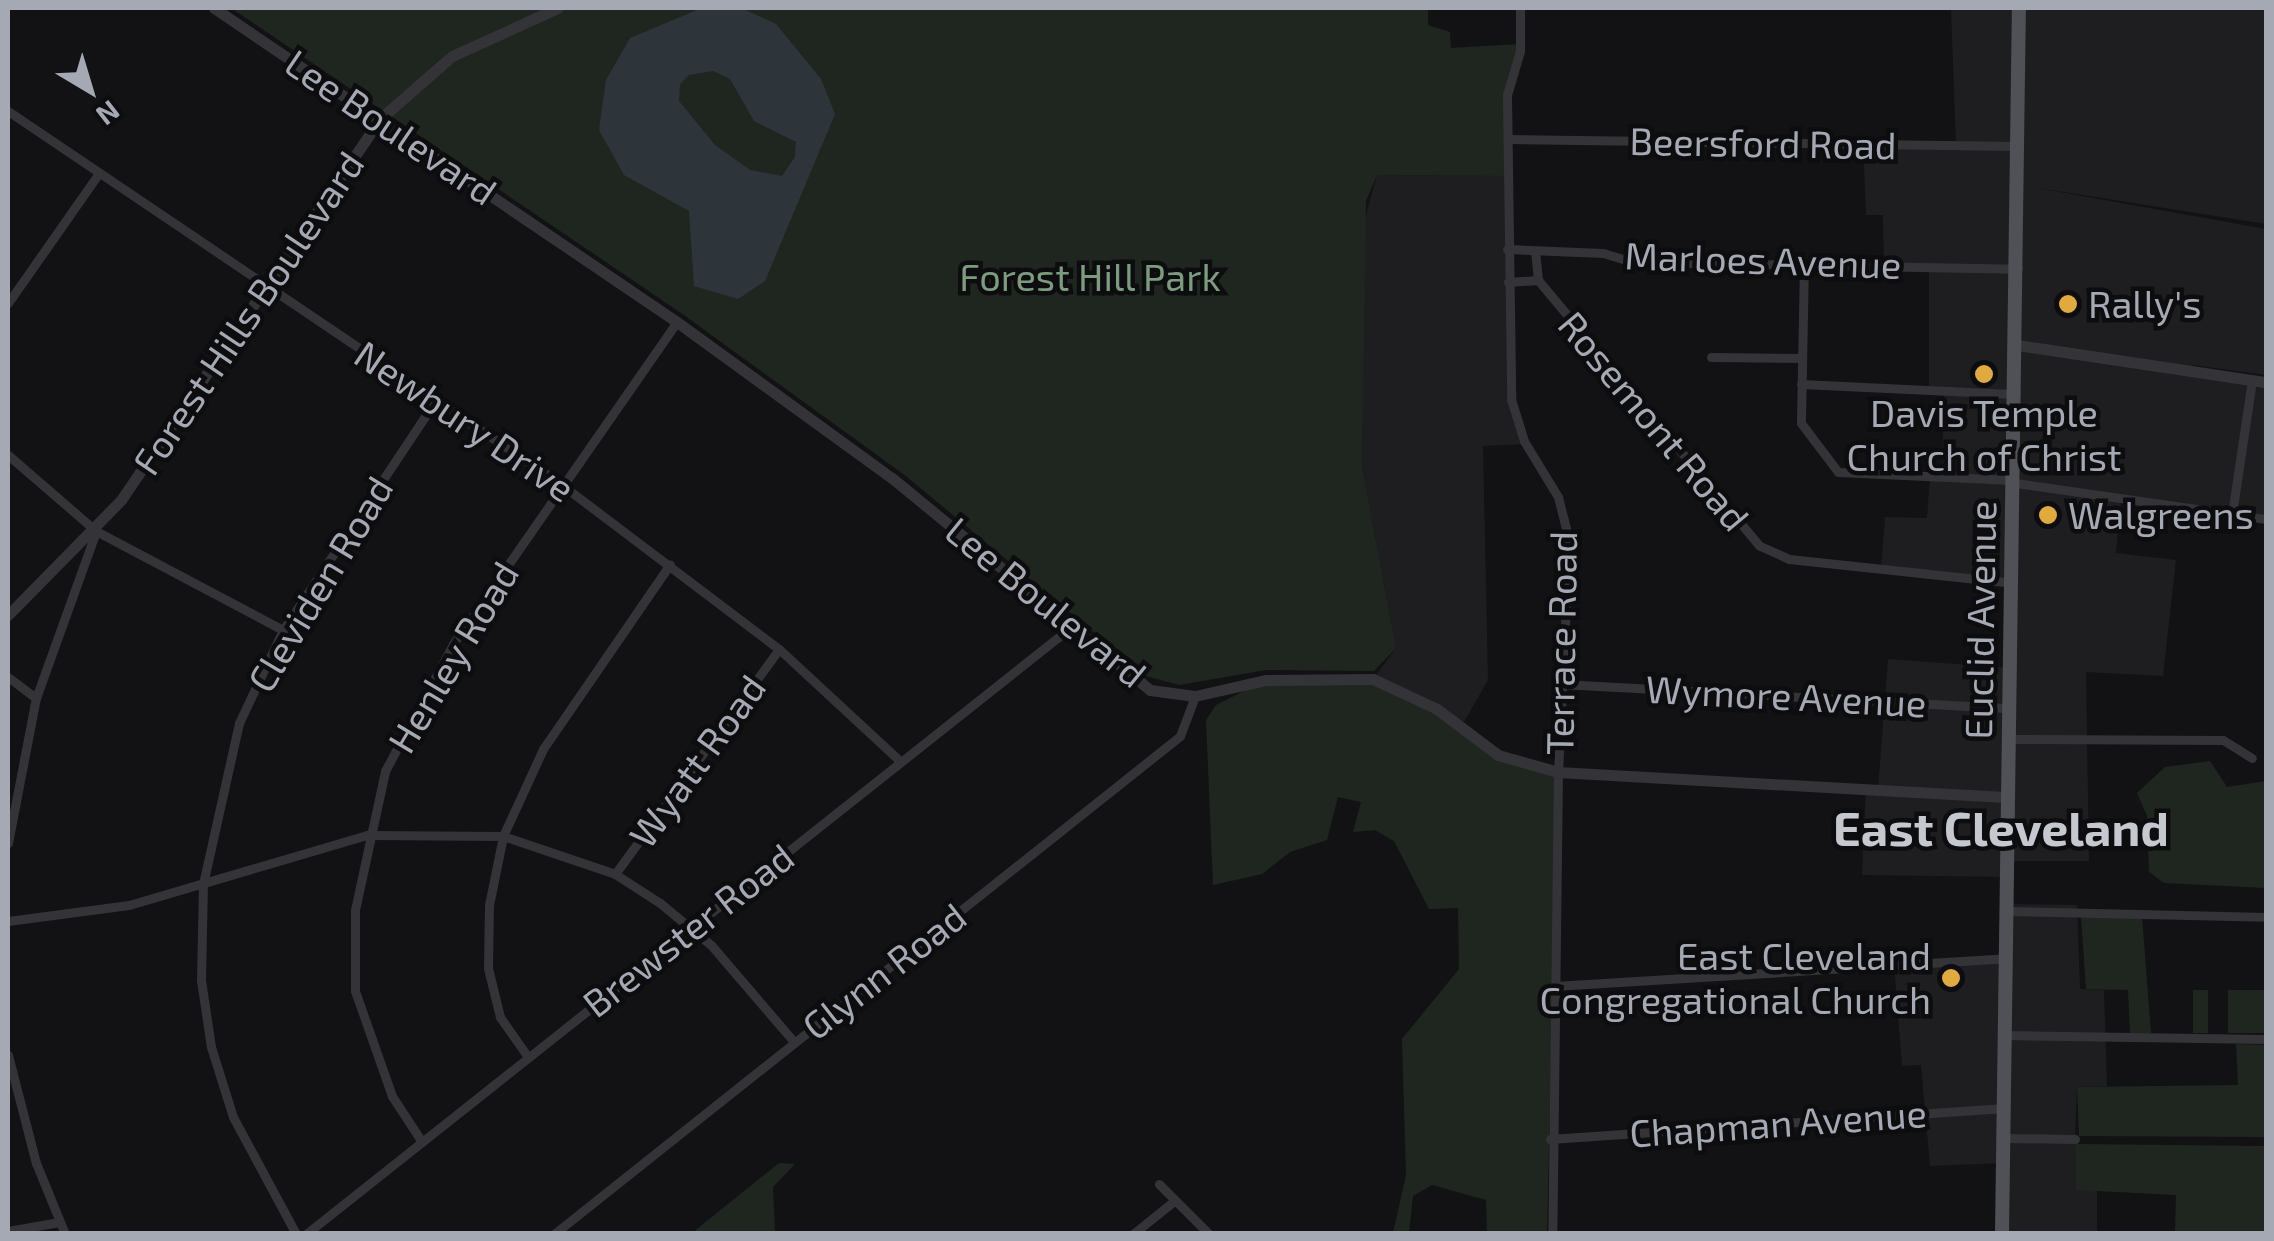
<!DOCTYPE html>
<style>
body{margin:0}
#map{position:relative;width:2274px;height:1241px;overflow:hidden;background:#121214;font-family:"Exo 2",sans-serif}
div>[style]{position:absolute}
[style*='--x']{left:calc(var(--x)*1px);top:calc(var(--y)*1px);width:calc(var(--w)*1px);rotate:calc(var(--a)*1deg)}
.built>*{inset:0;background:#1e1e20}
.green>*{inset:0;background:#1f2620;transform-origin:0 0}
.water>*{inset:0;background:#2d353b}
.minor>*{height:9px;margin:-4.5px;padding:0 4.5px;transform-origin:4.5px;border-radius:4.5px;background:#343438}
.tertiary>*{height:11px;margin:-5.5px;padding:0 5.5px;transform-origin:5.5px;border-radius:5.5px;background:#343438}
.primary>*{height:14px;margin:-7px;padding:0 7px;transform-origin:7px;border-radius:7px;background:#505157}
.dots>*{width:28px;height:28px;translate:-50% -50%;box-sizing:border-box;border:5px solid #0d0d0f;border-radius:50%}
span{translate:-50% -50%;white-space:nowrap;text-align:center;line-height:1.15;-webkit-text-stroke:9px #0d0d0f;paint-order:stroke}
.street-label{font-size:38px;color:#a5a9b3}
.park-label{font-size:38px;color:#7d9c7f}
.poi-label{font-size:38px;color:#a5a9b3}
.left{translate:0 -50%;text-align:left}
.right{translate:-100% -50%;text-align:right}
.district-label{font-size:48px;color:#c5c8cf;font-weight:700}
.frame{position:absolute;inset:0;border:10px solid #a5a9b3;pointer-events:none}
.north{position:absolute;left:40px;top:40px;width:100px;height:100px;-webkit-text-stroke:8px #0d0d0f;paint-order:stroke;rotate:142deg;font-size:28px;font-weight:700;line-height:40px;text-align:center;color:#a5a9b3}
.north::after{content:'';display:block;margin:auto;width:35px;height:45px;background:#a5a9b3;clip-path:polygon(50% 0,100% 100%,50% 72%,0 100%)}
</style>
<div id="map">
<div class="built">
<i style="clip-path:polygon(1951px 8px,2266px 8px,2266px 224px,2032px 187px,2266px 229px,2266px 375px,2193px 365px,2189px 370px,2266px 382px,2266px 519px,2121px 499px,2116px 553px,2176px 560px,2163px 676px,2086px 672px,2089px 861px,2009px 861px,2008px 877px,1862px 875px,1866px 789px,1878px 789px,1888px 659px,2011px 668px,2015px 584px,1881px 569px,1885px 517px,1927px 518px,1930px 477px,1942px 477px,1944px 394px,1929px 393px,1929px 267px,1884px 266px,1883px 215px,1866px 215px,1863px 144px,1956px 145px)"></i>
<i style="clip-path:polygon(1377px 175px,1508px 176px,1511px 399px,1526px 444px,1483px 446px,1488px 680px,1460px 729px,1373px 679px,1396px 648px,1362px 466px,1364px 222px)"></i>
<i style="clip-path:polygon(2007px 904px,2077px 905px,2080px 989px,2104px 990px,2107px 1086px,2077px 1087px,2075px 1140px,2076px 1189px,2097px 1189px,2097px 1233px,2002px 1233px,2004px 1163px,1930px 1166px,1921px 1065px,1902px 1066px,1894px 965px,2006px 958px)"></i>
</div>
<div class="green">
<i style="clip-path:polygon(231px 8px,1428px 8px,1428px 25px,1450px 32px,1451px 48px,1520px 44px,1507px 96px,1508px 176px,1377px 175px,1366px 201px,1362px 466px,1396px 648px,1374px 671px,1266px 670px,1179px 685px,1146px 676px,906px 476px,681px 313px)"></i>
<i style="clip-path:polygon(1266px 680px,1392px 684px,1481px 746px,1558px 772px,1547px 1233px,1487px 1233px,1486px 1200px,1432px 1185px,1413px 1196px,1409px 1233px,1393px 1233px,1406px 1175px,1402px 1039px,1459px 969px,1458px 908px,1429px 909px,1394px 841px,1375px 830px,1353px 832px,1361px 802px,1338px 797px,1327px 840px,1290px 852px,1262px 874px,1213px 885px,1206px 720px,1216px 705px)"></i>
<i style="clip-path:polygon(2210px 761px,2227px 787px,2266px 781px,2266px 888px,2164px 883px,2149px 872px,2147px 816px,2137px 793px,2165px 767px)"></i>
<i style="clip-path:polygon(2081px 917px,2142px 917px,2151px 1033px,2130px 1033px,2128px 990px,2086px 989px)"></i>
<i style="left:2193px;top:990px;width:15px;height:43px"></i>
<i style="left:2228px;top:990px;width:38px;height:43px"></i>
<i style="clip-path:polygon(2236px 1044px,2266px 1045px,2266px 1137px,2079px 1136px,2077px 1087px,2238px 1085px)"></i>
<i style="clip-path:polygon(2075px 1144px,2266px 1146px,2266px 1233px,2175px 1233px,2176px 1195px,2076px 1190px)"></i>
<i style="clip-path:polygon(779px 1163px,795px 1164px,773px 1187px,775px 1233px,692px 1233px)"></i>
</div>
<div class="water">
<i style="clip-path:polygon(evenodd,702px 8px,741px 8px,776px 24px,821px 79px,835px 114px,765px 281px,738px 299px,694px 286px,689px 211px,624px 175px,599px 130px,606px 80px,630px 38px,702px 8px,713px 71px,730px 79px,754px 121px,796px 142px,795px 157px,782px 176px,750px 170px,715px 145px,679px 101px,680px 84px,689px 75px,713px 71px)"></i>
</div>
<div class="minor">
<i style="--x:1520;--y:8;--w:43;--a:90"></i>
<i style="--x:1520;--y:51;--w:46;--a:106.5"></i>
<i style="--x:1507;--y:95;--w:304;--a:89.2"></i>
<i style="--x:1511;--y:399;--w:44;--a:72.8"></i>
<i style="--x:1524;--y:441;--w:66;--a:58.7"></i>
<i style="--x:1558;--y:497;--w:44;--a:75.7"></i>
<i style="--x:1569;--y:540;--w:232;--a:92.7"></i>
<i style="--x:1558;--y:772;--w:462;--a:90.7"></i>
<i style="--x:8;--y:111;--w:668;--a:34.02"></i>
<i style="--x:562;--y:485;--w:272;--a:37.1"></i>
<i style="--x:779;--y:649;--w:165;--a:42.8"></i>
<i style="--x:1508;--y:139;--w:510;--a:0.79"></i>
<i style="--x:1507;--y:249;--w:96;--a:2.4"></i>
<i style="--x:1603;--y:253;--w:30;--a:17"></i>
<i style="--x:1632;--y:262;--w:386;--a:1"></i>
<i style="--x:1535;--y:251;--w:29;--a:84"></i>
<i style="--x:1538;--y:280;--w:346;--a:50.2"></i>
<i style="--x:1760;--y:546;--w:32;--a:24"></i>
<i style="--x:1789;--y:559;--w:224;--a:6.1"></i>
<i style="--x:1804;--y:264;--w:159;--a:91.1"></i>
<i style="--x:1801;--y:423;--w:61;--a:52.9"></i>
<i style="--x:1838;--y:472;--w:175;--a:2.6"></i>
<i style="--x:1508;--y:282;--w:30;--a:-4"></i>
<i style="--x:8;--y:303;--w:159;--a:-55"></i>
<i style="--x:1711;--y:357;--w:91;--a:0.6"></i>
<i style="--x:1801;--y:384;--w:215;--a:2.7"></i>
<i style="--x:8;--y:455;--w:116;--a:40.8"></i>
<i style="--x:96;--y:531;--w:212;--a:27.9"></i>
<i style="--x:2016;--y:483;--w:253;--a:8.2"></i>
<i style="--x:2232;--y:514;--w:135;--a:-81.5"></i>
<i style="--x:8;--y:677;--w:35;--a:37"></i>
<i style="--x:1561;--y:684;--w:450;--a:3.1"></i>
<i style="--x:2010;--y:739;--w:213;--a:0.3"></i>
<i style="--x:2223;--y:740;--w:34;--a:32"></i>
<i style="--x:8;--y:843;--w:148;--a:-79.1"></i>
<i style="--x:36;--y:698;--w:177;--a:-70.2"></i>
<i style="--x:615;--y:874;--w:278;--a:-53.9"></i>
<i style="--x:2007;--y:911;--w:259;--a:1.3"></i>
<i style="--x:8;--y:921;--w:122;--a:-7.5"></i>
<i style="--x:129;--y:905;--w:248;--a:-16.4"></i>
<i style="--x:367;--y:835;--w:136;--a:0.4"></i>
<i style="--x:503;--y:836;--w:118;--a:18.7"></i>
<i style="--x:615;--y:874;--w:54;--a:32.8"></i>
<i style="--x:660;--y:903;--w:66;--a:39.5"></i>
<i style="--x:711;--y:945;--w:128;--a:49.4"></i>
<i style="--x:1554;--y:986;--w:453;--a:-3.5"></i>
<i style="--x:2005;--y:1035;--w:261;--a:0.9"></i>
<i style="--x:8;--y:1055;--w:112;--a:75.5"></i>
<i style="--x:36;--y:1163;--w:77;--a:67.8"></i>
<i style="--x:528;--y:1057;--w:49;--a:-125"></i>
<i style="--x:500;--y:1017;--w:50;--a:-103.8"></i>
<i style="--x:488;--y:968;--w:63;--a:-89.1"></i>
<i style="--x:489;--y:905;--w:70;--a:-78.5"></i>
<i style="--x:503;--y:836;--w:96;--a:-65.3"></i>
<i style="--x:543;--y:749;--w:224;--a:-55.5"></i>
<i style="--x:2005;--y:1138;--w:70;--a:0.8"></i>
<i style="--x:1550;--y:1139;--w:456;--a:-3.9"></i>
<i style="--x:422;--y:1142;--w:55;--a:-123.1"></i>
<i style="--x:392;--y:1096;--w:111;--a:-109.4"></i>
<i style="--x:355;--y:991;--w:81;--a:-90"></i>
<i style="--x:355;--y:910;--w:142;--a:-77.8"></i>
<i style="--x:385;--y:771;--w:144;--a:-61.8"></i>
<i style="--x:453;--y:644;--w:392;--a:-55.2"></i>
<i style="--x:1159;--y:1184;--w:71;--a:45"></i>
<i style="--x:8;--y:1231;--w:52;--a:-10"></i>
<i style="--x:296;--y:1234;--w:133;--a:-118.3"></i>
<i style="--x:233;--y:1117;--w:73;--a:-107.4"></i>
<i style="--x:211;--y:1047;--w:68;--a:-98.5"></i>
<i style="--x:201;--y:980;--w:96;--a:-88.8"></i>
<i style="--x:203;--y:884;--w:165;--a:-77.4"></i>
<i style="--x:239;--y:723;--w:103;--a:-64.7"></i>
<i style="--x:283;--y:630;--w:275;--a:-56.4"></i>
<i style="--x:306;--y:1234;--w:977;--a:-38.43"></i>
<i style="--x:554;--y:1234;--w:800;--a:-38.5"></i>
<i style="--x:1180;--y:736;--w:43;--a:-69.4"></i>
<i style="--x:1133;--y:1234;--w:51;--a:-38.7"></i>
</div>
<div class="tertiary">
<i style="--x:214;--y:8;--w:559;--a:34.14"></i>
<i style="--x:677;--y:322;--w:266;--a:36"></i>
<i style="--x:892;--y:478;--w:334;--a:39.4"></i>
<i style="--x:1150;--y:690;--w:45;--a:7.6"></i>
<i style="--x:1195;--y:696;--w:73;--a:-12.7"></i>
<i style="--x:1266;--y:680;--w:107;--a:-0.5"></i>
<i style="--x:1373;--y:679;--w:71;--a:25.1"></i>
<i style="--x:1437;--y:709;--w:76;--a:37"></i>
<i style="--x:1498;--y:755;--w:62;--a:15.8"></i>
<i style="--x:1558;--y:772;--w:452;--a:3.2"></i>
<i style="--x:2017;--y:345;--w:252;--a:8.5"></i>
<i style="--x:8;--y:615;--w:161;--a:-45.5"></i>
<i style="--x:121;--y:500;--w:462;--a:-55.8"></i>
<i style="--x:381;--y:118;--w:94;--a:-41.1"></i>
<i style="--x:452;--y:56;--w:116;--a:-24.4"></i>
</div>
<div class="primary">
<i style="--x:2002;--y:1234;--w:1226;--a:-89.21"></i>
</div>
<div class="dots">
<i style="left:2068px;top:304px;background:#e1aa3d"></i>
<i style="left:1984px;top:374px;background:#e1aa3d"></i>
<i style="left:2048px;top:515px;background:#e1aa3d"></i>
<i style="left:1951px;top:978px;background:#e1aa3d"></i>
</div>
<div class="street-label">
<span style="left:391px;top:127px;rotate:34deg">Lee Boulevard</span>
<span style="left:1763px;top:143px;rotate:1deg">Beersford Road</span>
<span style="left:1763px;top:260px;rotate:2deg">Marloes Avenue</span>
<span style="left:248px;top:313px;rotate:-56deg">Forest Hills Boulevard</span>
<span style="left:465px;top:421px;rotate:34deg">Newbury Drive</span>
<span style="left:1654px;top:421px;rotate:50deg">Rosemont Road</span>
<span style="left:320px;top:584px;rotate:-59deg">Cleviden Road</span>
<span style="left:1046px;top:602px;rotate:39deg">Lee Boulevard</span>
<span style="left:1980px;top:620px;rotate:-89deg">Euclid Avenue</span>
<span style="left:1561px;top:643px;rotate:-89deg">Terrace Road</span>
<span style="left:453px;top:657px;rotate:-59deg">Henley Road</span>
<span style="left:1786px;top:696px;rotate:3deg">Wymore Avenue</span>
<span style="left:697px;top:761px;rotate:-54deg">Wyatt Road</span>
<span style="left:688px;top:930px;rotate:-38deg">Brewster Road</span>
<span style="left:884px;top:971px;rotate:-38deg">Glynn Road</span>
<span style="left:1778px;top:1123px;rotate:-4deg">Chapman Avenue</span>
</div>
<div class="park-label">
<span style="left:1090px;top:277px">Forest Hill Park</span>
</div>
<div class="poi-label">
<span class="left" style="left:2088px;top:304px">Rally's</span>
<span style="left:1984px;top:435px">Davis Temple<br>Church of Christ</span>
<span class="left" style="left:2068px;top:515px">Walgreens</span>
<span class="right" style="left:1931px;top:978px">East Cleveland<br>Congregational Church</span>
</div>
<div class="district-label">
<span style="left:2001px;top:828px">East Cleveland</span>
</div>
<div class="frame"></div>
<div class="north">N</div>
</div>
